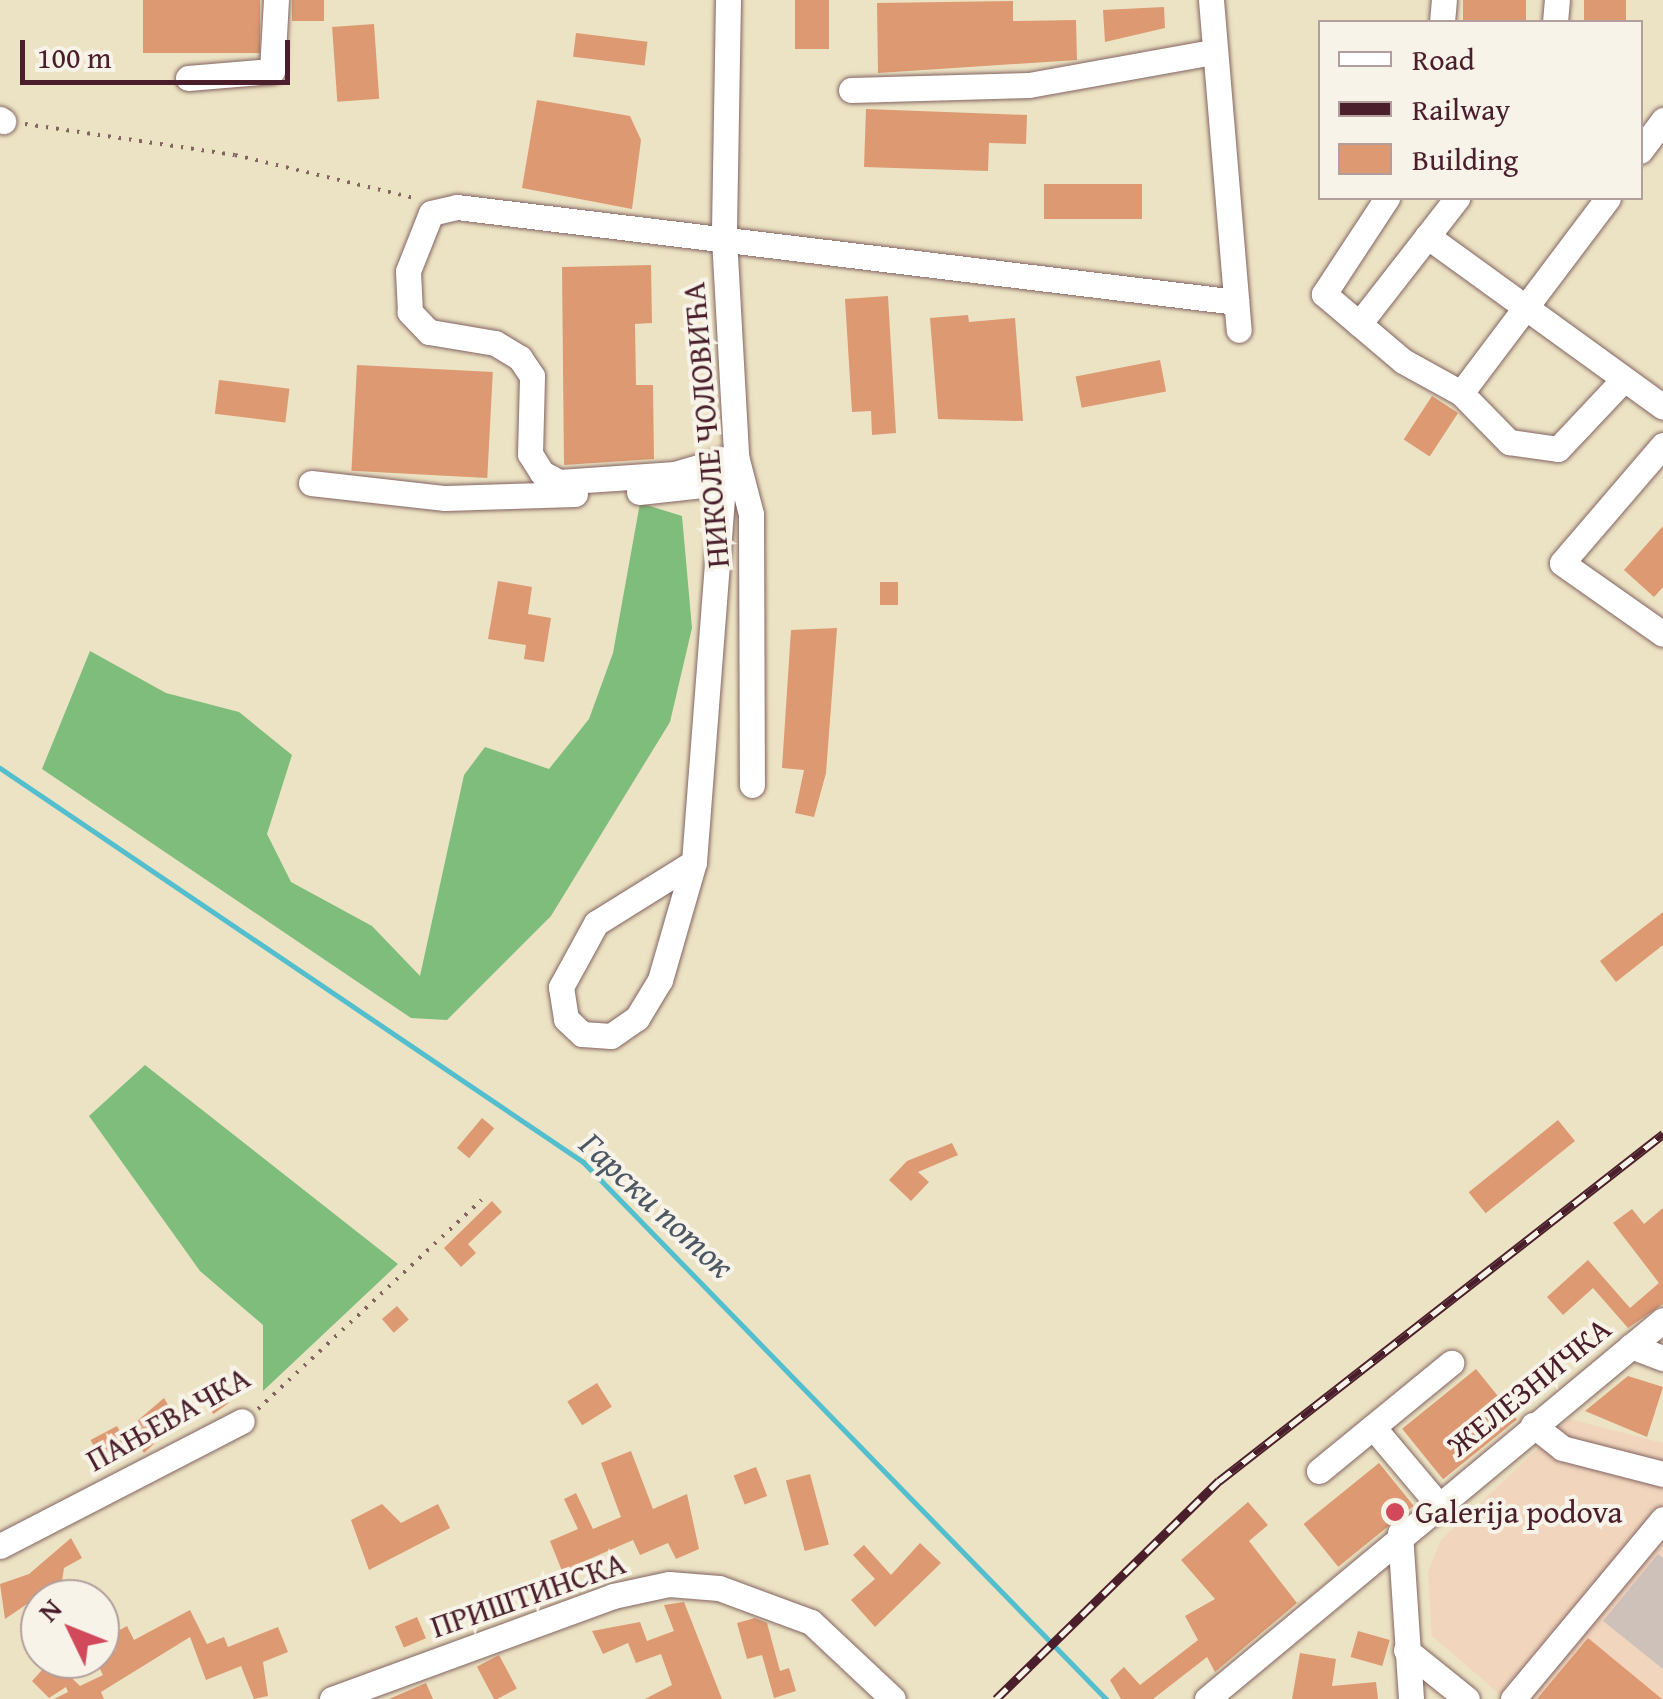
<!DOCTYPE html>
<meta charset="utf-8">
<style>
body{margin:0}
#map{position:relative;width:1663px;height:1699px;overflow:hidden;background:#ece3c4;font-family:"Gentium Book Plus",serif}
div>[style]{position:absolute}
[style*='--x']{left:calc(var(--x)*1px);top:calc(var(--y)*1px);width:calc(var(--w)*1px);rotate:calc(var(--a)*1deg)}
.built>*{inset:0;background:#f1d5bd}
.industrial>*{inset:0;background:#cec1ba}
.forest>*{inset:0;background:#7fbd7c}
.stream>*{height:5px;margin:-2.5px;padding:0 2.5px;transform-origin:2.5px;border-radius:2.5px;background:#53bfce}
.building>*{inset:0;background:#dc9972;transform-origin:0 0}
.path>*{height:4px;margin-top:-2px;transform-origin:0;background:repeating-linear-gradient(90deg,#836461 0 2.5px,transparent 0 10.5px)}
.roads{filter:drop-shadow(0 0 2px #836461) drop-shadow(0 0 2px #836461)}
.minor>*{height:25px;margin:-12.5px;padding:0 12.5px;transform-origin:12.5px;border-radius:12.5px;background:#fff}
.rail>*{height:9px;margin-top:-4.5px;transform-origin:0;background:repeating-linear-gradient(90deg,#f7f3e8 0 15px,#4a1f2b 0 30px);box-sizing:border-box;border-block:2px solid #4a1f2b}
.dots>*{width:28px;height:28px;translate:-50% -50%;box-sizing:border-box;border:5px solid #f7f3e8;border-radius:50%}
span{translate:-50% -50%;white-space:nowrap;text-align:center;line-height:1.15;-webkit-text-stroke:8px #f7f3e8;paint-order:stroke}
.street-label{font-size:32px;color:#4a1f2b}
.poi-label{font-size:32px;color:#4a1f2b}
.left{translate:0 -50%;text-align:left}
.water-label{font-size:35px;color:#4d5764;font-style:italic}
.legend{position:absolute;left:1318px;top:20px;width:325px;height:180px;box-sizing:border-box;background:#f7f3e8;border:2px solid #b29e9c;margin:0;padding:12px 18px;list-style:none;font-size:30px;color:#4a1f2b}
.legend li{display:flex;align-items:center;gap:20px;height:50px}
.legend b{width:50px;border:2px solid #b29e9c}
.north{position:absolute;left:20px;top:1579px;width:100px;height:100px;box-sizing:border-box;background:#f7f3e8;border:2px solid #b29e9c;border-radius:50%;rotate:313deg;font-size:28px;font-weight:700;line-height:40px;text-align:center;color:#4a1f2b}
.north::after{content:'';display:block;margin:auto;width:35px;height:45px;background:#d1495b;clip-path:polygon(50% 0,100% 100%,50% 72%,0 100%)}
.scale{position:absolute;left:20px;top:40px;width:270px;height:45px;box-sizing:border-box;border:5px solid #4a1f2b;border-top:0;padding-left:12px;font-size:30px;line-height:35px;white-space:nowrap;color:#4a1f2b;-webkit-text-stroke:8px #f7f3e8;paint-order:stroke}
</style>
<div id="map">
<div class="built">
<i style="clip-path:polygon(1569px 1419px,1663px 1443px,1663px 1699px,1505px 1699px,1432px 1636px,1428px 1572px,1441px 1540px)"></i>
</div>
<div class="industrial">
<i style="clip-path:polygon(1658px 1554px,1663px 1558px,1663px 1669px,1603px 1621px)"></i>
</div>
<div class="forest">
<i style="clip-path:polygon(640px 503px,682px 516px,692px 628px,670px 722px,551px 916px,447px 1020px,411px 1018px,42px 769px,90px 651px,166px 693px,239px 712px,292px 755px,267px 834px,291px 882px,372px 926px,420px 976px,464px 775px,485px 747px,549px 769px,589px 719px,613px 653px)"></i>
<i style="clip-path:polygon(145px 1065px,398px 1264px,263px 1391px,263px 1325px,200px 1271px,89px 1116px)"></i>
</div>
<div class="stream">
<i style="--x:0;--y:768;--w:704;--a:34.05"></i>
<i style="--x:583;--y:1162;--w:750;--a:45.76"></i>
</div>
<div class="building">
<i style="left:143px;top:0;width:117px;height:53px"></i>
<i style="left:292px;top:0;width:32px;height:21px"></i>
<i style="left:795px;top:0;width:34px;height:49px"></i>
<i style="left:1463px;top:0;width:63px;height:22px"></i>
<i style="left:1584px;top:0;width:42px;height:22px"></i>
<i style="clip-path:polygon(1013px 1px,1013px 21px,1076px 20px,1077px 60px,878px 73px,877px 3px)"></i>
<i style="clip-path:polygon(1164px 7px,1165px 28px,1105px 42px,1103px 10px)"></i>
<i style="left:374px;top:24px;width:75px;height:42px;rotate:86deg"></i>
<i style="left:576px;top:33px;width:72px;height:24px;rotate:7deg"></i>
<i style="clip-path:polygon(537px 100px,630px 116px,641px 140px,632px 209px,522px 188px)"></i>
<i style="clip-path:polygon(866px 109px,1027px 115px,1026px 144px,989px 143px,988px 171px,864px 167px)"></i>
<i style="left:1142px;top:184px;width:35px;height:98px;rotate:90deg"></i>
<i style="clip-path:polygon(651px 265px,652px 323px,635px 324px,636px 385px,653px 385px,654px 459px,564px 465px,562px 267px)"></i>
<i style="clip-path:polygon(888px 296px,896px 433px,872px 435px,871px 411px,852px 412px,845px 299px)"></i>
<i style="clip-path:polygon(968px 315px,969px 322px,1015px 318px,1023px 421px,938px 419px,930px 318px)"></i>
<i style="left:1160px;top:360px;width:32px;height:86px;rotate:79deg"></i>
<i style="left:357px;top:365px;width:136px;height:106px;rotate:3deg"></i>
<i style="left:219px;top:380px;width:71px;height:34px;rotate:7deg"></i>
<i style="left:1432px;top:396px;width:31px;height:52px;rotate:33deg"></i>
<i style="clip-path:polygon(1663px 526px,1663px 587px,1654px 597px,1624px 570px)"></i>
<i style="clip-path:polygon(498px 581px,532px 587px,528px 614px,551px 618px,544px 662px,524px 659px,526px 645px,488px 639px)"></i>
<i style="left:880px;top:582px;width:18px;height:23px"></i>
<i style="clip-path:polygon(837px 628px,826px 773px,814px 817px,795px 813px,804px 770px,782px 768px,791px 630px)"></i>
<i style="clip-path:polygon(1663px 912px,1663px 945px,1616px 982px,1600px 961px)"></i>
<i style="left:482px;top:1118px;width:16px;height:39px;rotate:40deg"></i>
<i style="left:1558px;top:1120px;width:27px;height:115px;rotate:51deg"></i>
<i style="clip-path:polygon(952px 1143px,958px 1155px,918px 1172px,929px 1182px,911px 1201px,889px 1180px,907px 1161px)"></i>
<i style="clip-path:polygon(492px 1201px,502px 1212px,468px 1244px,476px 1253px,461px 1267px,444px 1248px)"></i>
<i style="clip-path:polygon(1663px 1208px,1663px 1304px,1628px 1328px,1593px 1288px,1563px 1315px,1547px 1297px,1588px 1260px,1630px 1308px,1659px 1283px,1613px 1223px,1632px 1209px,1644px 1224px)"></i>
<i style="left:397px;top:1306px;width:18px;height:20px;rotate:49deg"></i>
<i style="left:1476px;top:1369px;width:65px;height:95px;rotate:51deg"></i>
<i style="clip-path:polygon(1628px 1376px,1663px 1387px,1647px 1437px,1585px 1411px)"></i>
<i style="left:597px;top:1383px;width:28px;height:35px;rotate:58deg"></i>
<i style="left:216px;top:1385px;width:22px;height:19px;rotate:54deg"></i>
<i style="clip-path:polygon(164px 1398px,178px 1422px,144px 1453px,129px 1428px)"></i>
<i style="left:117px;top:1426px;width:19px;height:30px;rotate:62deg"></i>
<i style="clip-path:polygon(631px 1451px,653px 1509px,687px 1494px,699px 1549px,676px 1559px,668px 1543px,640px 1555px,633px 1540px,562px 1571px,550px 1541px,578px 1529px,564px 1499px,576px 1493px,593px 1529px,621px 1517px,601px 1463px)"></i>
<i style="left:1379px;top:1463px;width:55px;height:97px;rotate:51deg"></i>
<i style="left:756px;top:1467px;width:31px;height:24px;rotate:69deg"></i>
<i style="left:810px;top:1474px;width:73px;height:25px;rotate:75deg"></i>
<i style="clip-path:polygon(1248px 1502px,1268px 1525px,1249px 1541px,1297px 1603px,1215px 1672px,1207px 1657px,1153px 1699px,1121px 1699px,1110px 1680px,1124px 1667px,1140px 1685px,1198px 1640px,1185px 1616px,1215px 1599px,1181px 1560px)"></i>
<i style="clip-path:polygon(382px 1504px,401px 1523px,438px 1504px,450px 1528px,369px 1570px,351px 1520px)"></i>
<i style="clip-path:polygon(71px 1538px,82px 1558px,64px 1568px,60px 1593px,40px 1599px,40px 1618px,30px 1602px,5px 1619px,0 1584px,29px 1574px)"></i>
<i style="clip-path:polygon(920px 1543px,941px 1563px,875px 1627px,851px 1600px,875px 1579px,853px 1555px,864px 1545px,891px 1575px)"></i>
<i style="clip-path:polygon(684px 1602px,722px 1699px,645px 1699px,672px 1685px,661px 1654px,636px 1663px,628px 1643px,603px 1654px,592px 1631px,640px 1622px,647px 1641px,674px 1631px,664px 1605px)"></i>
<i style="clip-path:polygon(190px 1610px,207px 1644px,224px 1637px,228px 1647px,278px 1627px,288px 1652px,263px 1662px,268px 1696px,254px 1699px,241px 1666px,206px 1680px,190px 1637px,101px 1692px,104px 1699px,54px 1699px,68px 1692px,66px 1687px,49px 1698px,32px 1681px,52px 1659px,80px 1686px,103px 1675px,96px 1661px,116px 1650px,109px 1636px,127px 1626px,134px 1640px)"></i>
<i style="left:417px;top:1617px;width:23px;height:24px;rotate:67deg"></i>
<i style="clip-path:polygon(755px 1618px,767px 1623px,780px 1671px,789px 1668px,796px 1691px,774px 1698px,762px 1655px,747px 1659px,737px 1623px)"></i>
<i style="left:1358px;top:1631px;width:33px;height:27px;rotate:16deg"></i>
<i style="clip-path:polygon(1588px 1638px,1662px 1699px,1537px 1699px)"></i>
<i style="clip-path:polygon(1300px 1653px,1336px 1659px,1332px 1686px,1376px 1682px,1378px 1699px,1292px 1699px)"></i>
<i style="left:499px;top:1655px;width:38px;height:25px;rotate:62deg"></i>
<i style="clip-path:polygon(426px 1683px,433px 1699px,389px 1699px)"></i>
</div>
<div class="path">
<i style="--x:25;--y:124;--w:212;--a:8.4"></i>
<i style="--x:235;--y:155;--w:188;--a:13.5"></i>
<i style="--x:258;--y:1409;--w:306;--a:-43.1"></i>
</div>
<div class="roads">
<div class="minor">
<i style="--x:728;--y:0;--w:238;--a:91"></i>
<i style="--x:724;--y:238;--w:218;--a:86.8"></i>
<i style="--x:736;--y:456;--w:60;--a:75.5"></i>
<i style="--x:751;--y:514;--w:271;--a:89.8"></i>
<i style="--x:1211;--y:0;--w:331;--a:85.2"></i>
<i style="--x:1442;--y:22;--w:22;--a:-85"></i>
<i style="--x:1555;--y:22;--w:22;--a:-85"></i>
<i style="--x:188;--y:78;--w:84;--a:-4.8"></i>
<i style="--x:272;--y:71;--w:71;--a:-86.8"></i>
<i style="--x:851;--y:90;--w:178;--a:-1.6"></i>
<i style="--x:1029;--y:85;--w:187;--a:-10.2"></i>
<i style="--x:0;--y:119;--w:4;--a:34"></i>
<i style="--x:1640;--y:151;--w:39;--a:-53"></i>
<i style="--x:1387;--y:198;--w:115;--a:123.3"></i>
<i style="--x:1324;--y:294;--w:104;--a:40.3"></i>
<i style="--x:1403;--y:361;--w:66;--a:28.9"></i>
<i style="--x:1461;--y:393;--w:69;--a:45.6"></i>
<i style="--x:1509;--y:442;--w:49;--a:8.1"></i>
<i style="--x:1558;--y:449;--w:96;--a:-46.7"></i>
<i style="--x:1427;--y:236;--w:291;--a:35.9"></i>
<i style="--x:1359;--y:324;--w:160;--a:-52.1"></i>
<i style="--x:1461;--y:393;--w:244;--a:-53"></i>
<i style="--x:1663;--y:445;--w:155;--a:130.6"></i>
<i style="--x:1562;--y:563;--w:123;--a:35.1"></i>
<i style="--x:736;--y:456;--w:64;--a:163.6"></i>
<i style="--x:675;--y:474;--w:116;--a:176.1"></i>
<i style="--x:559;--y:482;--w:19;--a:-152"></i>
<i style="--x:542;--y:473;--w:22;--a:-122"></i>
<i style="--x:530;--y:454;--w:78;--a:-88.5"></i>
<i style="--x:532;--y:376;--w:22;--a:-124"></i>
<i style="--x:520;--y:358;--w:29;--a:-149"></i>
<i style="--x:495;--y:343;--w:67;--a:-170.5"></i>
<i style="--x:429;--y:332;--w:28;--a:-134"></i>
<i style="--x:410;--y:312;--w:41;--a:-92.8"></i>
<i style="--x:408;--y:271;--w:62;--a:-68.4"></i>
<i style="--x:431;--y:213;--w:27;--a:-13"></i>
<i style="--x:457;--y:207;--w:785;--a:6.95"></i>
<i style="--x:311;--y:483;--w:135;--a:6.4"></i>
<i style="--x:445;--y:498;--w:130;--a:-1.8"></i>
<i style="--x:639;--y:492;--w:100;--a:-6.3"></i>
<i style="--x:694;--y:862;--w:115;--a:148.1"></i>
<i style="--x:596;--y:923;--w:73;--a:118.7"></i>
<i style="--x:561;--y:987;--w:32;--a:81"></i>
<i style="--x:566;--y:1019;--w:22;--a:43"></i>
<i style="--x:582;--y:1034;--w:29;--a:4"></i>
<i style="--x:611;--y:1036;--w:32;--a:-35"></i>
<i style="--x:637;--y:1018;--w:44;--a:-58.8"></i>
<i style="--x:660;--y:980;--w:123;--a:-73.9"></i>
<i style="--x:694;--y:862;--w:379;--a:-85.6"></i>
<i style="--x:1631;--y:1346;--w:34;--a:21"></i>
<i style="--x:1533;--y:1425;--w:37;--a:38"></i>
<i style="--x:1562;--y:1448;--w:104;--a:14.4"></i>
<i style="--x:1373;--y:1427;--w:99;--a:49.9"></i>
<i style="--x:1319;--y:1471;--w:171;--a:-39.3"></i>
<i style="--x:1400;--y:1533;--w:166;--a:86.2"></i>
<i style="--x:0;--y:1546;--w:272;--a:-27.3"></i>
<i style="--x:1406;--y:1650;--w:78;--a:38.8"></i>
<i style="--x:332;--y:1699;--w:299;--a:-20.1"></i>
<i style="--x:613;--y:1596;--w:57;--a:-12.1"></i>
<i style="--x:669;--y:1584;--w:50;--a:4.6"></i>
<i style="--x:719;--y:1588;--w:98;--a:20.3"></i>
<i style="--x:811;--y:1622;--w:112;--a:43.2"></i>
<i style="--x:1207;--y:1699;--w:593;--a:-39.73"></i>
<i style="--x:1513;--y:1699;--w:234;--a:-50.2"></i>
</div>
</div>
<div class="rail">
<i style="--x:996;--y:1699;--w:312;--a:-44.4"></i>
<i style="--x:1219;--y:1481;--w:564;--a:-38.01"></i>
</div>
<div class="dots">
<i style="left:1395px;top:1512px;background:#d1495b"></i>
</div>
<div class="street-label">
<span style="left:706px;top:425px;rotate:-95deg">НИКОЛЕ ЧОЛОВИЋА</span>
<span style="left:1529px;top:1387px;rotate:-39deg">ЖЕЛЕЗНИЧКА</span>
<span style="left:168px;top:1419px;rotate:-29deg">ПАЊЕВАЧКА</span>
<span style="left:528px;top:1595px;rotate:-19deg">ПРИШТИНСКА</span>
</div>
<div class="poi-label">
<span class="left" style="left:1415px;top:1512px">Galerija podova</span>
</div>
<div class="water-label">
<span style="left:657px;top:1205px;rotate:43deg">Гарски поток</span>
</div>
<ul class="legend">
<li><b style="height:12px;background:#fff"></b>Road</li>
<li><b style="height:12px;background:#4a1f2b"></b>Railway</li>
<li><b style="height:28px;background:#dc9972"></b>Building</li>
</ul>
<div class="north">N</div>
<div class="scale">100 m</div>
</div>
